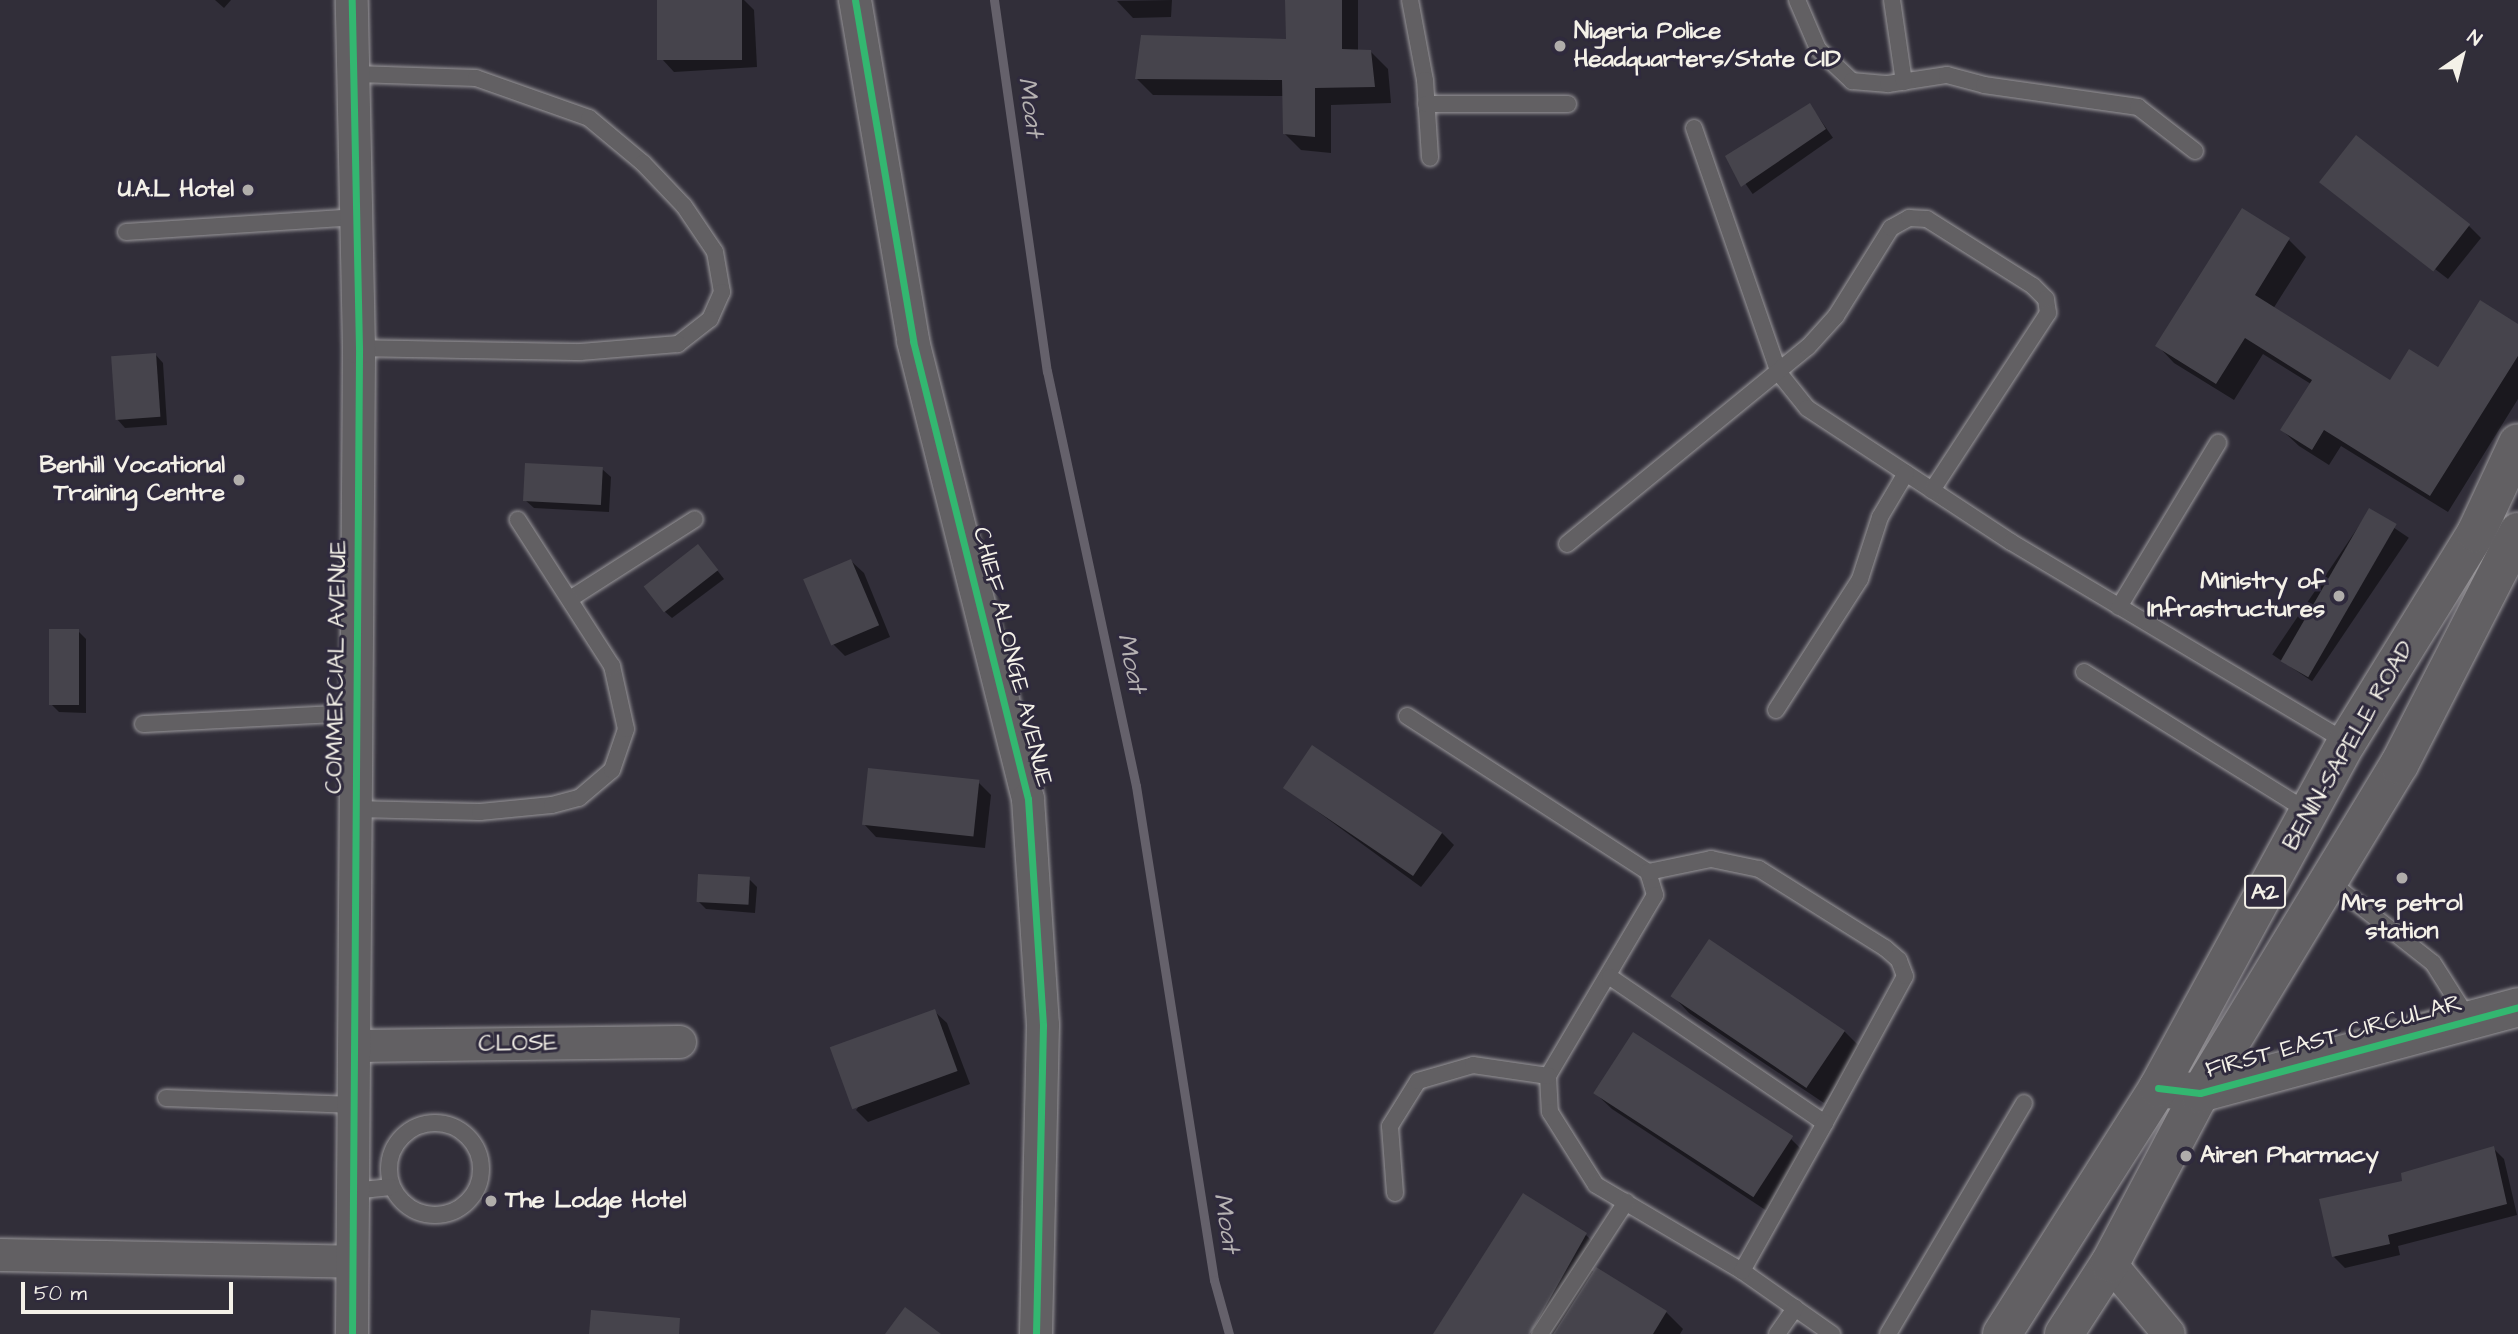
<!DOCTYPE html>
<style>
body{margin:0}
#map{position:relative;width:2518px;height:1334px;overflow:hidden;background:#312e39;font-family:"Architects Daughter",sans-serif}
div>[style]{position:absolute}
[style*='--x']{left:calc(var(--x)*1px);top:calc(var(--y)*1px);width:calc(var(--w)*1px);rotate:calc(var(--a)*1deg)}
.shadow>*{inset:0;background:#0007;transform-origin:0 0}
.stream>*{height:9px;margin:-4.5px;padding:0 4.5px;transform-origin:4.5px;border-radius:4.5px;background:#65616b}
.building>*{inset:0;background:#46444c;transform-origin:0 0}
.roads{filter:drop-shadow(0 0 2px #9a989b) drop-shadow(0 0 2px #9a989b)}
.lane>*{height:16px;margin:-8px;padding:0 8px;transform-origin:8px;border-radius:8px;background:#626063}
.lane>.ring{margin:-8px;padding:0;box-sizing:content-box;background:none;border:16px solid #626063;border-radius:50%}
.street>*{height:32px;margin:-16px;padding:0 16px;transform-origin:16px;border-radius:16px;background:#626063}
.secondary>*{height:38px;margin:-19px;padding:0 19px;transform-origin:19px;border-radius:19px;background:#626063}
.highway>*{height:38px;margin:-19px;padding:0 19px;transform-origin:19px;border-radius:19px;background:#626063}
.cycleway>*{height:7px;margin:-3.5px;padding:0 3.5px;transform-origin:3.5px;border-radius:3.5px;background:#33b770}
.dots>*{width:19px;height:19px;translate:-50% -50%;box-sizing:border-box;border:4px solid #2f2a3d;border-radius:50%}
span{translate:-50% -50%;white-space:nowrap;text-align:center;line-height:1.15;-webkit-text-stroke:6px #2f2a3d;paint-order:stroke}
.shield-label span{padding:2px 5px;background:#2f2a3d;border:2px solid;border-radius:5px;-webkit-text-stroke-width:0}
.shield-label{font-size:23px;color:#f4f1e8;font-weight:700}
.poi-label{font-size:24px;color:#f4f1e8;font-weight:700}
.left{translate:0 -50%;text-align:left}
.right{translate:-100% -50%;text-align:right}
.street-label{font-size:24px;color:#f4f1e8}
.water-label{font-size:26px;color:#b6b2b2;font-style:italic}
.north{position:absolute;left:2427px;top:21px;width:70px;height:70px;-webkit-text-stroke:5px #2f2a3d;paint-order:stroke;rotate:35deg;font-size:19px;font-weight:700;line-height:28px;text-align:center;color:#f4f1e8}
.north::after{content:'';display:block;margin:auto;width:24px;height:32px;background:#f4f1e8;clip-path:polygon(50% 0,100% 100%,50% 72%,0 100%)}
.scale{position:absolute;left:21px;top:1282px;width:212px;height:32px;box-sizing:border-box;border:4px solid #f4f1e8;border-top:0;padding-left:9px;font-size:21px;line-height:24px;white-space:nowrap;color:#f4f1e8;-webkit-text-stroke:5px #2f2a3d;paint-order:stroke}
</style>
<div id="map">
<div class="shadow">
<i style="clip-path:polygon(215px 0,231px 0,224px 8px)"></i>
<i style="clip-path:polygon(686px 0,744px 0,754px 10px,757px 67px,674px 72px,662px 59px)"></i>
<i style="clip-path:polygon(1172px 0,1171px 17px,1133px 18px,1117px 1px)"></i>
<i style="clip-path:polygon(1287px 0,1358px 0,1358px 51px,1371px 52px,1388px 69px,1391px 103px,1331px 105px,1331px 153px,1301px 150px,1284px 133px,1284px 96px,1153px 95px,1136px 78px,1288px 40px)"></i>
<i style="left:1810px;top:105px;width:40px;height:98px;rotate:55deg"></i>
<i style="clip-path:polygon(2324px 184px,2469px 226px,2481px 238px,2448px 279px)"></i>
<i style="clip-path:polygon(2289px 240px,2306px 257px,2273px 309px,2390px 382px,2438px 370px,2518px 326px,2518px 399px,2448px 512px,2341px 446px,2329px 465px,2299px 446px,2282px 430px,2311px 384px,2263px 354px,2234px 400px,2174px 363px,2158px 346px)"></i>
<i style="clip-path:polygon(155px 354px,163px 363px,167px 425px,125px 428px,117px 419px)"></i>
<i style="clip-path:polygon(602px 469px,611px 477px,609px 512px,534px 508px,525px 500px)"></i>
<i style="left:2369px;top:511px;width:48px;height:173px;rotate:34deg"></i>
<i style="clip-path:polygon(698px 546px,724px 579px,672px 618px,663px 610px)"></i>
<i style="clip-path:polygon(851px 561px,864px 573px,890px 637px,845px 656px,832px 643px)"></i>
<i style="clip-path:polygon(78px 631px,86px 639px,86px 713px,59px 712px,51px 704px)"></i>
<i style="clip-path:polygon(978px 782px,991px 795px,985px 848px,876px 837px,864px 824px)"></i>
<i style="clip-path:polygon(1284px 787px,1442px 833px,1454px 845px,1421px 887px)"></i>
<i style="clip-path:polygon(749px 879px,757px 887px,755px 913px,706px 909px,698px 901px)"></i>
<i style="clip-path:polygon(1673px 996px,1844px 1031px,1861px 1048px,1824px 1103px,1689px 1013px)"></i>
<i style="clip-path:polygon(934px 1011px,947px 1023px,970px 1084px,868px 1122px,856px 1110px)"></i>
<i style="clip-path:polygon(1595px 1093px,1791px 1139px,1808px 1156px,1770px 1213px,1612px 1109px)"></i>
<i style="clip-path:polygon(2493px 1148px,2504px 1159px,2517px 1215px,2398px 1246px,2400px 1255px,2345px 1268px,2334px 1257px,2404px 1182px)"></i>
<i style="clip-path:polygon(1524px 1195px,1586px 1235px,1603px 1252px,1591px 1270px,1666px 1312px,1683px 1329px,1680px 1334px,1435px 1334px)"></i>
</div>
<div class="stream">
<i style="--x:994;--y:0;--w:375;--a:81.9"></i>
<i style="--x:1047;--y:371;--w:424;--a:77.9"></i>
<i style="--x:1136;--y:786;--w:500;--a:81.03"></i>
<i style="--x:1214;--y:1280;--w:56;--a:74.5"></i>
</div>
<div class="building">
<i style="left:657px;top:0;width:85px;height:60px"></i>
<i style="clip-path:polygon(1285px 0,1342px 0,1342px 49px,1371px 50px,1375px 87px,1315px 88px,1315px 137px,1283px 134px,1282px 80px,1135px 79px,1141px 35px,1286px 39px)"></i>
<i style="clip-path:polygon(1810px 103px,1826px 129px,1741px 187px,1725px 156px)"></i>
<i style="left:2356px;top:135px;width:145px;height:60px;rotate:38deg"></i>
<i style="clip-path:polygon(2242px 208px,2290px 238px,2255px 295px,2390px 380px,2409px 349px,2438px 367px,2480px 300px,2518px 324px,2518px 356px,2430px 496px,2324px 430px,2312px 450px,2280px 430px,2312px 380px,2245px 338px,2216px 384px,2155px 346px)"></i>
<i style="left:156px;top:353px;width:64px;height:45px;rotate:86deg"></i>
<i style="left:525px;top:463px;width:78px;height:38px;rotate:3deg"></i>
<i style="left:2369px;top:508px;width:32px;height:177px;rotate:30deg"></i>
<i style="left:698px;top:544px;width:33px;height:69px;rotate:52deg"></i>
<i style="left:851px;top:559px;width:72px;height:52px;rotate:67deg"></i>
<i style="left:49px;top:629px;width:30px;height:76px"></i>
<i style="left:1312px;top:745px;width:157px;height:52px;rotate:34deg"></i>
<i style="left:868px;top:768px;width:112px;height:57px;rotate:6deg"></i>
<i style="left:698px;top:874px;width:52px;height:28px;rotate:3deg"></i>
<i style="left:1709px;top:939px;width:164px;height:69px;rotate:34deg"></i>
<i style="left:935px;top:1009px;width:66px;height:112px;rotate:70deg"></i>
<i style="left:1633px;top:1032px;width:191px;height:73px;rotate:33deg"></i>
<i style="clip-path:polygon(2494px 1146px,2507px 1204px,2388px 1235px,2390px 1244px,2332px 1257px,2319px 1199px,2402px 1181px,2401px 1173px)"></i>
<i style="clip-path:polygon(1523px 1193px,1587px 1233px,1530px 1334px,1433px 1334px)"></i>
<i style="clip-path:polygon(1596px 1267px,1667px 1311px,1653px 1334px,1553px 1334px)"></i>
<i style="clip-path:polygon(905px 1307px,941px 1334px,885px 1334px)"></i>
<i style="clip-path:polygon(591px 1310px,680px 1318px,679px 1334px,589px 1334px)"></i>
</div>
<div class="roads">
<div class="lane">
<i style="--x:1410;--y:0;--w:81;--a:79.4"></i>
<i style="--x:1425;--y:80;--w:78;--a:86.3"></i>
<i style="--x:1797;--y:0;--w:53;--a:66.8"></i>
<i style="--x:1818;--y:49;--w:47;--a:43.3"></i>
<i style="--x:1852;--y:81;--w:36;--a:5"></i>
<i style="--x:1888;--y:84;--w:60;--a:-8.7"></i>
<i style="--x:1947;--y:75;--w:38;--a:15"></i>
<i style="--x:1984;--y:85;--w:156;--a:8.1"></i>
<i style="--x:2138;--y:107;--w:72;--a:37.7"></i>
<i style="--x:1892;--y:0;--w:83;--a:81.7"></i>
<i style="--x:356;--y:74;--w:120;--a:1.9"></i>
<i style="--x:476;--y:78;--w:120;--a:19.5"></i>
<i style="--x:589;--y:118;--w:70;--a:39.8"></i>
<i style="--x:643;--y:163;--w:59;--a:46.4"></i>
<i style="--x:684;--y:206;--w:55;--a:56"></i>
<i style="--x:715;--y:252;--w:41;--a:80.1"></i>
<i style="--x:722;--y:292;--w:30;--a:114"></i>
<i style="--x:710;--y:319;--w:41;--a:142"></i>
<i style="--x:678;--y:344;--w:98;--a:175.3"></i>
<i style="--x:580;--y:352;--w:221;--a:-179"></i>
<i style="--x:1426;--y:104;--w:142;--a:0"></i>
<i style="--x:1694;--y:128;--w:259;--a:70.9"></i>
<i style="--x:1779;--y:373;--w:45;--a:51.3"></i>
<i style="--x:1807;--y:408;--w:244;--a:33.3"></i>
<i style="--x:2011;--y:542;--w:391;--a:30.8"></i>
<i style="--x:126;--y:232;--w:232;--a:-3.7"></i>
<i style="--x:1567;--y:544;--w:311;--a:-39.3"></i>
<i style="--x:1808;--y:347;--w:42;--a:-47.9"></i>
<i style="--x:1836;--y:316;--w:104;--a:-58"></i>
<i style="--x:1891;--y:228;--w:21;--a:-29"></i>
<i style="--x:1909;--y:218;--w:18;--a:3"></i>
<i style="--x:1927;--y:219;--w:125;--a:32.3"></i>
<i style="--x:2033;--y:286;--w:18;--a:45"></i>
<i style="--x:2046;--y:299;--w:14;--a:82"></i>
<i style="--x:2048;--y:313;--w:212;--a:123.2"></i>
<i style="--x:570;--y:599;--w:148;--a:-32.6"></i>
<i style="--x:2119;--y:607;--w:192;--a:-58.9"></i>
<i style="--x:2084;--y:672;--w:265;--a:31.9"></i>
<i style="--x:1776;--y:710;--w:156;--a:-57.3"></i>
<i style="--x:1860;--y:579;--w:65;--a:-72.1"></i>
<i style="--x:1880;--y:517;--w:51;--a:-59.4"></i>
<i style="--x:1407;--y:716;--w:287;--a:32.9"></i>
<i style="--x:1648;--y:872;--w:24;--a:73"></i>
<i style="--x:1655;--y:895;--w:210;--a:120.6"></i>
<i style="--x:1548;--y:1076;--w:36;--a:87"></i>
<i style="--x:1550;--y:1112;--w:86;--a:57.8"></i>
<i style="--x:1596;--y:1185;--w:169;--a:30.5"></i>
<i style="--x:1742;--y:1271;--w:110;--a:35"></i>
<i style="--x:143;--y:724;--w:213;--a:-3"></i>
<i style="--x:355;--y:809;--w:125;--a:1.4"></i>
<i style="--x:480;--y:812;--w:72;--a:-5.6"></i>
<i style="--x:552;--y:805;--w:28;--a:-15"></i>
<i style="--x:579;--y:798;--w:43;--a:-40.3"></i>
<i style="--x:612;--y:770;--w:43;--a:-71.1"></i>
<i style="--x:626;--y:729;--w:65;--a:-102.5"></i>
<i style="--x:612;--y:666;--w:174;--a:-122.8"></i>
<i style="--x:2329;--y:881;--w:132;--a:38.3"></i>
<i style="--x:2433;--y:963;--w:67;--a:57.7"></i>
<i style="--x:1610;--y:977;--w:260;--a:34.2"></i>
<i style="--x:1825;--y:1123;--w:167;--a:-61.4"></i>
<i style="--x:1905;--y:976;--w:17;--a:-111"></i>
<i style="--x:1899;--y:960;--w:18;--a:-139"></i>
<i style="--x:1885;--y:948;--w:149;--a:-147.9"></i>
<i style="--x:1759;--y:869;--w:49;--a:-168.2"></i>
<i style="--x:1711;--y:859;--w:64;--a:168.3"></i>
<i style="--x:166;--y:1098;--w:188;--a:2.1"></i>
<i class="ring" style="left:389px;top:1123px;width:76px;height:76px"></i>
<i style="--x:353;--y:1191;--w:38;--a:-6"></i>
<i style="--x:1395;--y:1193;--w:67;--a:-94.3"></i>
<i style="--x:1390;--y:1126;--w:53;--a:-58.1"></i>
<i style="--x:1418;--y:1081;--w:57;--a:-16.2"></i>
<i style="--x:1473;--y:1065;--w:76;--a:8.3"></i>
<i style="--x:1742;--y:1271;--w:170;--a:-60.7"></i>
<i style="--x:1540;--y:1334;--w:158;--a:-56.9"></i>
<i style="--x:1777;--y:1334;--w:32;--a:-55"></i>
<i style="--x:1888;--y:1334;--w:268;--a:-59.5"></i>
</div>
<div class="street">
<i style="--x:855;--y:0;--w:346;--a:80.3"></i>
<i style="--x:913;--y:341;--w:472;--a:75.9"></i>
<i style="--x:1028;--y:799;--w:226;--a:86.2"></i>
<i style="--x:1043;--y:1025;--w:309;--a:91.3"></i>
<i style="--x:355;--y:1046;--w:325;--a:-0.7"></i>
<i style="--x:0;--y:1255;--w:352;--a:1.1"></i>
<i style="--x:2110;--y:1263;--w:92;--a:50.3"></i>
<i style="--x:352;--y:1334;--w:986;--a:-89.59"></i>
<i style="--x:359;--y:348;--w:348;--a:-91.2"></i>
</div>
<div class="secondary">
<i style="--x:2158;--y:1088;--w:42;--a:6.8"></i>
<i style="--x:2200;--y:1093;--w:329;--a:-15.1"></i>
</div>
<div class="highway">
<i style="--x:2002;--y:1334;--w:291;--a:-57.6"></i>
<i style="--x:2158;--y:1088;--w:394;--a:-61.4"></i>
<i style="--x:2347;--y:742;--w:246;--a:-58.3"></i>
<i style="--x:2476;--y:533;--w:99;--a:-65"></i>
<i style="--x:2064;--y:1334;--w:85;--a:-57.1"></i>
<i style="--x:2110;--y:1263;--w:192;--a:-62.1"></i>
<i style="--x:2200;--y:1093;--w:384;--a:-58.8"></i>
<i style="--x:2399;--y:765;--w:262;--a:-62.9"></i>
</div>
</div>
<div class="cycleway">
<i style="--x:855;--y:0;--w:346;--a:80.3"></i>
<i style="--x:913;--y:341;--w:472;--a:75.9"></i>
<i style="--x:1028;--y:799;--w:226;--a:86.2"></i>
<i style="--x:1043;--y:1025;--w:309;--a:91.3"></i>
<i style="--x:2158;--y:1088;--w:42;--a:6.8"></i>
<i style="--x:2200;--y:1093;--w:329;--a:-15.1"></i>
<i style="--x:352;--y:1334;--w:986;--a:-89.59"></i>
<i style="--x:359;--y:348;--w:348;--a:-91.2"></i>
</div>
<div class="dots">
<i style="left:1560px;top:46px;background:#b0adab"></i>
<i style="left:248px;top:190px;background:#b0adab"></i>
<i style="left:239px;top:480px;background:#b0adab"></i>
<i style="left:2339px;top:596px;background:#b0adab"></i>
<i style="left:2402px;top:878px;background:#b0adab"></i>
<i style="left:2186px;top:1156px;background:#b0adab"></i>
<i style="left:491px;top:1201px;background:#b0adab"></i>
</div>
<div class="shield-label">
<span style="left:2265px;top:892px">A2</span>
</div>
<div class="poi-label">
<span class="left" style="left:1574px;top:46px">Nigeria Police<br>Headquarters/State CID</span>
<span class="right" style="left:234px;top:190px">U.A.L Hotel</span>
<span class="right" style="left:225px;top:480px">Benhill Vocational<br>Training Centre</span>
<span class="right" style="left:2325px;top:596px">Ministry of<br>Infrastructures</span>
<span style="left:2402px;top:918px">Mrs petrol<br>station</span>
<span class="left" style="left:2200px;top:1156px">Airen Pharmacy</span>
<span class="left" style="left:505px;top:1201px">The Lodge Hotel</span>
</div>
<div class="street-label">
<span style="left:1012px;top:657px;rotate:76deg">CHIEF ALONGE AVENUE</span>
<span style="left:337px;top:667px;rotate:-89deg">COMMERCIAL AVENUE</span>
<span style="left:2349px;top:746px;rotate:-60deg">BENIN-SAPELE ROAD</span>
<span style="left:2334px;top:1037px;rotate:-15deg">FIRST EAST CIRCULAR</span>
<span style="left:518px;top:1044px;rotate:-1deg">CLOSE</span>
</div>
<div class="water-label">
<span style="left:1030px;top:107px;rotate:82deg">Moat</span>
<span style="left:1131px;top:663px;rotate:78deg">Moat</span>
<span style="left:1226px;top:1223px;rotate:81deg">Moat</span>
</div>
<div class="north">N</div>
<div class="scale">50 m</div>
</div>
